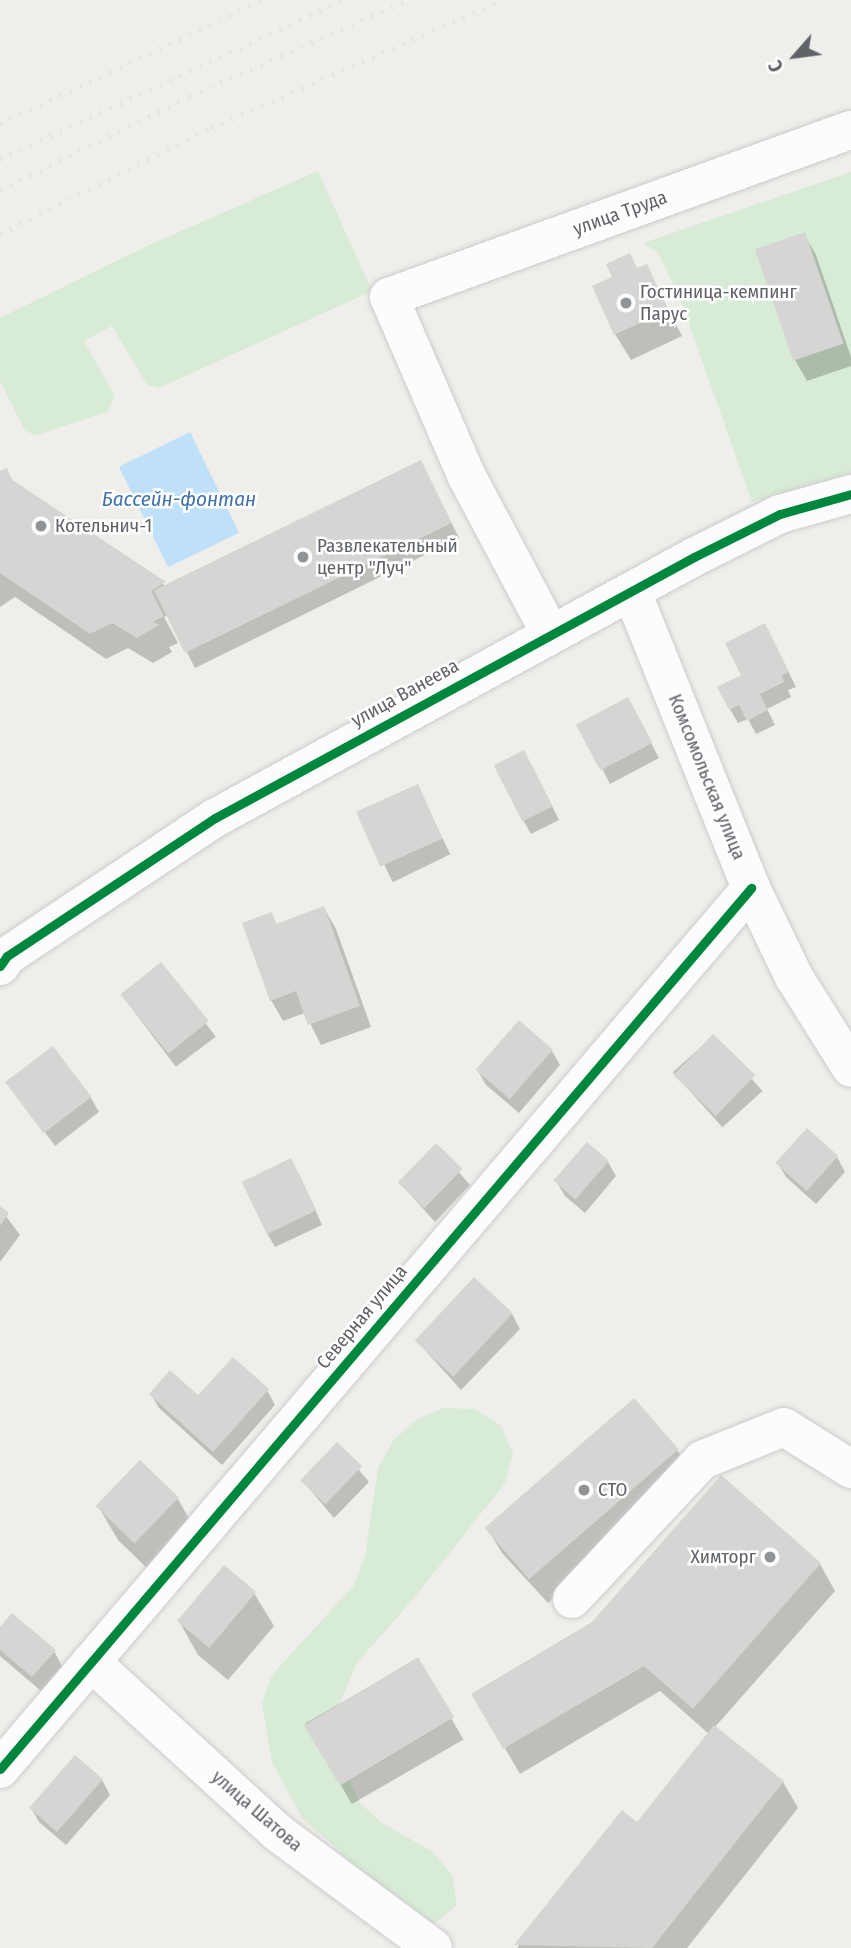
<!DOCTYPE html>
<meta charset="utf-8">
<style>
body{margin:0}
#map{position:relative;width:851px;height:1948px;overflow:hidden;background:#efeeea;font-family:"Fira Sans Condensed",sans-serif}
div>[style]{position:absolute}
[style*='--x']{left:calc(var(--x)*1px);top:calc(var(--y)*1px);width:calc(var(--w)*1px);rotate:calc(var(--a)*1deg)}
.green>*{inset:0;background:#d8ebd6}
.water>*{inset:0;background:#bfe0f9;transform-origin:0 0}
.shadow>*{inset:0;background:#0003;transform-origin:0 0}
.building>*{inset:0;background:#d6d5d3;transform-origin:0 0}
.roads{filter:drop-shadow(0 0 2px #cbcccc) drop-shadow(0 0 2px #cbcccc)}
.minor>*{height:38px;margin:-19px;padding:0 19px;transform-origin:19px;border-radius:19px;background:#fdfcfc}
.rail>*{height:5px;margin-top:-2.5px;transform-origin:0;background:repeating-linear-gradient(90deg,#e4e4e4 0 2px,transparent 0 11px)}
.cycleway>*{height:9px;margin:-4.5px;padding:0 4.5px;transform-origin:4.5px;border-radius:4.5px;background:#00873e}
.dots>*{width:19px;height:19px;translate:-50% -50%;box-sizing:border-box;border:4px solid #fff;border-radius:50%}
span{translate:-50% -50%;white-space:nowrap;text-align:center;line-height:1.15;-webkit-text-stroke:5px #fff;paint-order:stroke}
.street-label{font-size:19px;color:#5f6368}
.poi-label{font-size:19px;color:#5f6368}
.left{translate:0 -50%;text-align:left}
.right{translate:-100% -50%;text-align:right}
.water-label{font-size:21px;color:#4174aa;font-style:italic}
.north{position:absolute;left:760px;top:21px;width:70px;height:70px;-webkit-text-stroke:5px #fff;paint-order:stroke;rotate:242deg;font-size:19px;font-weight:700;line-height:28px;text-align:center;color:#5f6368}
.north::after{content:'';display:block;margin:auto;width:24px;height:32px;background:#5f6368;clip-path:polygon(50% 0,100% 100%,50% 72%,0 100%)}
</style>
<div id="map">
<div class="green">
<i style="clip-path:polygon(318px 171px,372px 291px,159px 388px,147px 385px,112px 326px,84px 341px,115px 396px,107px 412px,36px 435px,25px 431px,0 381px,0 318px,147px 246px)"></i>
<i style="clip-path:polygon(851px 172px,851px 473px,752px 502px,682px 304px,659px 254px,643px 243px)"></i>
<i style="clip-path:polygon(443px 1408px,475px 1409px,501px 1426px,513px 1453px,505px 1483px,414px 1598px,356px 1664px,333px 1720px,335px 1749px,360px 1803px,382px 1823px,433px 1852px,452px 1875px,457px 1905px,435px 1923px,407px 1912px,302px 1818px,272px 1762px,262px 1703px,272px 1675px,354px 1585px,365px 1556px,378px 1468px,393px 1441px,414px 1421px)"></i>
</div>
<div class="water">
<i style="left:190px;top:432px;width:112px;height:79px;rotate:64deg"></i>
</div>
<div class="shadow">
<i style="clip-path:polygon(804px 234px,816px 255px,851px 357px,851px 366px,807px 381px,795px 360px)"></i>
<i style="clip-path:polygon(646px 266px,682px 336px,631px 360px,615px 334px,637px 270px)"></i>
<i style="clip-path:polygon(6px 470px,14px 483px,167px 587px,428px 476px,459px 538px,195px 668px,168px 615px,164px 617px,178px 643px,169px 647px,172px 652px,153px 663px,128px 648px,106px 659px,15px 597px,0 607px,0 473px)"></i>
<i style="clip-path:polygon(772px 639px,796px 687px,788px 690px,791px 697px,767px 709px,775px 725px,756px 734px,748px 719px,738px 723px,730px 709px,743px 676px)"></i>
<i style="clip-path:polygon(635px 713px,659px 758px,610px 784px,579px 724px)"></i>
<i style="clip-path:polygon(532px 766px,559px 820px,531px 834px,523px 820px)"></i>
<i style="left:417px;top:786px;width:76px;height:64px;rotate:64deg"></i>
<i style="clip-path:polygon(324px 908px,336px 929px,371px 1027px,321px 1045px,305px 1013px,283px 1021px,271px 1000px,271px 914px,277px 925px)"></i>
<i style="left:161px;top:964px;width:91px;height:50px;rotate:53deg"></i>
<i style="left:713px;top:1036px;width:74px;height:54px;rotate:48deg"></i>
<i style="clip-path:polygon(552px 1051px,560px 1065px,519px 1113px,486px 1085px,478px 1071px)"></i>
<i style="clip-path:polygon(9px 1083px,91px 1098px,99px 1112px,55px 1146px)"></i>
<i style="clip-path:polygon(807px 1130px,837px 1157px,845px 1172px,816px 1204px,786px 1177px,777px 1162px)"></i>
<i style="clip-path:polygon(436px 1146px,470px 1185px,435px 1222px,400px 1183px)"></i>
<i style="clip-path:polygon(608px 1162px,616px 1176px,585px 1213px,565px 1196px,556px 1181px)"></i>
<i style="clip-path:polygon(299px 1174px,322px 1225px,275px 1247px,267px 1233px)"></i>
<i style="clip-path:polygon(0 1208px,20px 1235px,0 1262px)"></i>
<i style="clip-path:polygon(512px 1314px,520px 1329px,461px 1390px,416px 1340px)"></i>
<i style="clip-path:polygon(267px 1390px,275px 1405px,222px 1465px,159px 1408px,151px 1394px,199px 1398px)"></i>
<i style="clip-path:polygon(337px 1444px,369px 1482px,334px 1518px,302px 1480px)"></i>
<i style="clip-path:polygon(677px 1450px,690px 1470px,548px 1603px,502px 1553px,490px 1533px)"></i>
<i style="clip-path:polygon(140px 1463px,178px 1499px,197px 1533px,155px 1576px,118px 1540px,98px 1506px)"></i>
<i style="clip-path:polygon(820px 1564px,835px 1591px,715px 1727px,783px 1782px,798px 1808px,687px 1948px,517px 1948px,622px 1812px,637px 1824px,709px 1734px,660px 1691px,520px 1774px,473px 1694px)"></i>
<i style="clip-path:polygon(254px 1593px,274px 1626px,228px 1680px,198px 1655px,179px 1621px)"></i>
<i style="clip-path:polygon(0 1630px,54px 1651px,62px 1666px,41px 1691px,0 1656px)"></i>
<i style="left:417px;top:1659px;width:93px;height:129px;rotate:60deg"></i>
<i style="clip-path:polygon(75px 1757px,102px 1780px,110px 1795px,66px 1845px,39px 1822px,31px 1808px)"></i>
</div>
<div class="building">
<i style="left:805px;top:232px;width:118px;height:53px;rotate:71deg"></i>
<i style="clip-path:polygon(630px 253px,637px 268px,647px 264px,668px 310px,614px 335px,592px 286px,612px 277px,606px 264px)"></i>
<i style="left:421px;top:460px;width:70px;height:297px;rotate:64deg"></i>
<i style="clip-path:polygon(7px 468px,11px 479px,166px 582px,151px 591px,164px 616px,153px 622px,159px 625px,137px 638px,112px 623px,90px 634px,0 573px,0 471px)"></i>
<i style="clip-path:polygon(765px 623px,789px 672px,782px 675px,784px 682px,760px 694px,768px 710px,747px 721px,739px 705px,729px 710px,717px 687px,741px 675px,725px 643px)"></i>
<i style="left:628px;top:697px;width:52px;height:59px;rotate:62deg"></i>
<i style="left:524px;top:750px;width:63px;height:34px;rotate:63deg"></i>
<i style="left:418px;top:784px;width:60px;height:68px;rotate:66deg"></i>
<i style="clip-path:polygon(324px 906px,360px 1006px,308px 1025px,296px 991px,270px 1001px,242px 923px,272px 912px,276px 924px)"></i>
<i style="left:161px;top:962px;width:76px;height:52px;rotate:51deg"></i>
<i style="left:519px;top:1020px;width:45px;height:66px;rotate:41deg"></i>
<i style="left:713px;top:1034px;width:59px;height:57px;rotate:44deg"></i>
<i style="left:53px;top:1046px;width:64px;height:60px;rotate:53deg"></i>
<i style="left:807px;top:1128px;width:42px;height:47px;rotate:42deg"></i>
<i style="left:587px;top:1142px;width:29px;height:51px;rotate:41deg"></i>
<i style="left:436px;top:1143px;width:37px;height:55px;rotate:44deg"></i>
<i style="left:291px;top:1158px;width:58px;height:55px;rotate:64deg"></i>
<i style="clip-path:polygon(0 1206px,9px 1213px,0 1226px)"></i>
<i style="left:474px;top:1277px;width:53px;height:87px;rotate:43deg"></i>
<i style="clip-path:polygon(233px 1357px,269px 1389px,213px 1452px,149px 1394px,170px 1370px,198px 1395px)"></i>
<i style="left:634px;top:1398px;width:68px;height:198px;rotate:49deg"></i>
<i style="left:337px;top:1442px;width:35px;height:53px;rotate:44deg"></i>
<i style="left:140px;top:1460px;width:54px;height:64px;rotate:44deg"></i>
<i style="clip-path:polygon(721px 1475px,821px 1563px,693px 1709px,644px 1666px,503px 1749px,471px 1694px,592px 1622px)"></i>
<i style="left:224px;top:1565px;width:42px;height:73px;rotate:40deg"></i>
<i style="clip-path:polygon(12px 1613px,56px 1650px,32px 1677px,0 1650px,0 1627px)"></i>
<i style="left:418px;top:1657px;width:70px;height:133px;rotate:59deg"></i>
<i style="clip-path:polygon(714px 1725px,784px 1781px,652px 1948px,514px 1945px,622px 1810px,637px 1822px)"></i>
<i style="left:75px;top:1755px;width:37px;height:70px;rotate:41deg"></i>
</div>
<div class="roads">
<div class="minor">
<i style="--x:632;--y:592;--w:319;--a:68.1"></i>
<i style="--x:751;--y:888;--w:99;--a:64.2"></i>
<i style="--x:794;--y:977;--w:107;--a:57.9"></i>
<i style="--x:550;--y:633;--w:177;--a:-118"></i>
<i style="--x:467;--y:477;--w:196;--a:-113.4"></i>
<i style="--x:389;--y:297;--w:491;--a:-19.9"></i>
<i style="--x:0;--y:966;--w:12;--a:-55"></i>
<i style="--x:7;--y:956;--w:250;--a:-33.6"></i>
<i style="--x:215;--y:818;--w:545;--a:-28.59"></i>
<i style="--x:694;--y:557;--w:96;--a:-26.6"></i>
<i style="--x:780;--y:514;--w:74;--a:-15.7"></i>
<i style="--x:572;--y:1599;--w:190;--a:-46.9"></i>
<i style="--x:702;--y:1460;--w:88;--a:-21.9"></i>
<i style="--x:784;--y:1427;--w:79;--a:32.1"></i>
<i style="--x:91;--y:1662;--w:252;--a:42.4"></i>
<i style="--x:277;--y:1832;--w:194;--a:36.6"></i>
<i style="--x:0;--y:1769;--w:1158;--a:-49.55"></i>
</div>
</div>
<div class="rail">
<i style="--x:0;--y:124;--w:290;--a:-25.3"></i>
<i style="--x:0;--y:159;--w:377;--a:-24.9"></i>
<i style="--x:0;--y:190;--w:212;--a:-26.3"></i>
<i style="--x:190;--y:96;--w:238;--a:-23.8"></i>
<i style="--x:0;--y:234;--w:236;--a:-26.7"></i>
<i style="--x:211;--y:128;--w:318;--a:-23.7"></i>
</div>
<div class="cycleway">
<i style="--x:0;--y:966;--w:12;--a:-55"></i>
<i style="--x:7;--y:956;--w:250;--a:-33.6"></i>
<i style="--x:215;--y:818;--w:545;--a:-28.59"></i>
<i style="--x:694;--y:557;--w:96;--a:-26.6"></i>
<i style="--x:780;--y:514;--w:74;--a:-15.7"></i>
<i style="--x:0;--y:1769;--w:1158;--a:-49.55"></i>
</div>
<div class="dots">
<i style="left:626px;top:303px;background:#919496"></i>
<i style="left:41px;top:526px;background:#919496"></i>
<i style="left:303px;top:557px;background:#919496"></i>
<i style="left:584px;top:1490px;background:#919496"></i>
<i style="left:770px;top:1557px;background:#919496"></i>
</div>
<div class="street-label">
<span style="left:620px;top:213px;rotate:-20deg">улица Труда</span>
<span style="left:405px;top:693px;rotate:-29deg">улица Ванеева</span>
<span style="left:707px;top:777px;rotate:68deg">Комсомольская улица</span>
<span style="left:362px;top:1317px;rotate:-50deg">Северная улица</span>
<span style="left:257px;top:1811px;rotate:41deg">улица Шатова</span>
</div>
<div class="poi-label">
<span class="left" style="left:640px;top:303px">Гостиница-кемпинг<br>Парус</span>
<span class="left" style="left:55px;top:526px">Котельнич-1</span>
<span class="left" style="left:317px;top:557px">Развлекательный<br>центр "Луч"</span>
<span class="left" style="left:598px;top:1490px">СТО</span>
<span class="right" style="left:756px;top:1557px">Химторг</span>
</div>
<div class="water-label">
<span style="left:179px;top:499px">Бассейн-фонтан</span>
</div>
<div class="north">С</div>
</div>
